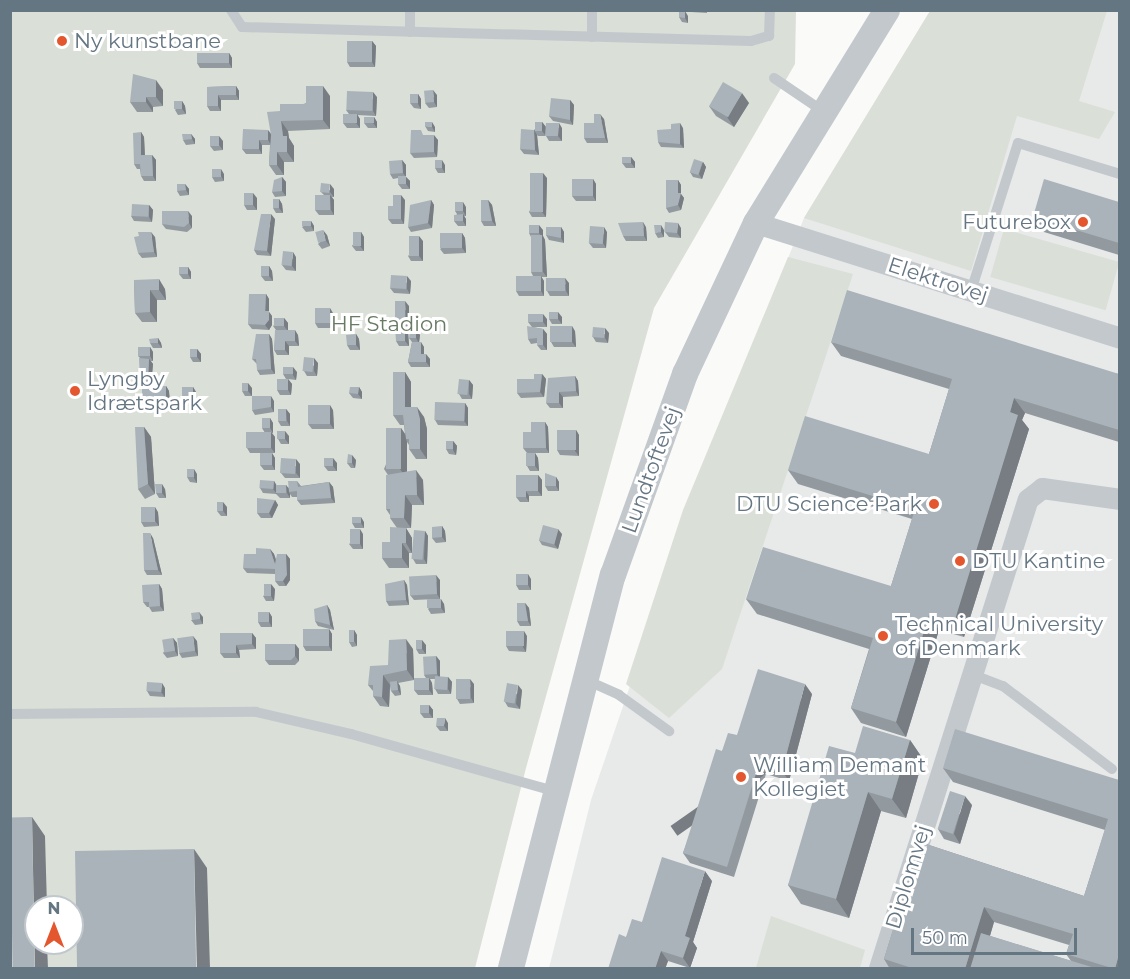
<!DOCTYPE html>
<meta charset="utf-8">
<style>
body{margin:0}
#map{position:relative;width:1130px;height:979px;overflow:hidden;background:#fafaf8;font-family:Montserrat,sans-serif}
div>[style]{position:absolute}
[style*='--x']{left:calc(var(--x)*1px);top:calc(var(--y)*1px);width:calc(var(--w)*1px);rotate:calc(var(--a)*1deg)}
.built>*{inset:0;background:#e8e9e9}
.green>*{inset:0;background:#dadfd7;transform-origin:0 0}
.service>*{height:10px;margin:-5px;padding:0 5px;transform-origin:5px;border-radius:5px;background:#c3c8cc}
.minor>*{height:21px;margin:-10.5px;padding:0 10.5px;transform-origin:10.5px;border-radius:10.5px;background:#c3c8cc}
.tertiary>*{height:26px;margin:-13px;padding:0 13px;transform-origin:13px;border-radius:13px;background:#c3c8cc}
.wall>*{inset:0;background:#929a9f}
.shaded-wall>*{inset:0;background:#777d82;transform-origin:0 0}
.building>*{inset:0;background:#aab3b9;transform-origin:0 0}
.dots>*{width:16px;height:16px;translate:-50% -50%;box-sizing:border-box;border:3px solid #fff;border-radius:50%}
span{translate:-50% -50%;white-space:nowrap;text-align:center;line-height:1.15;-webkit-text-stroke:6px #fff;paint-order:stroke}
.poi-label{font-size:21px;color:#657683}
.left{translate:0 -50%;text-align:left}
.right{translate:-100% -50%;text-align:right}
.street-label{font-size:21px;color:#657683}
.park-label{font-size:21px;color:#687a64}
.frame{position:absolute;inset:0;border:12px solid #657683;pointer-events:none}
.north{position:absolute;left:24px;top:895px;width:60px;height:60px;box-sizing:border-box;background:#fff;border:2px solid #c1c8cd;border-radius:50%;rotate:0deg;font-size:16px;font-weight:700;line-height:24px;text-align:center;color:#657683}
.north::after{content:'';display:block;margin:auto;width:21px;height:27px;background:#e4572e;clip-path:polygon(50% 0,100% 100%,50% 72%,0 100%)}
.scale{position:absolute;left:911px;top:928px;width:166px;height:27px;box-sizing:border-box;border:3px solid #657683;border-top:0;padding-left:8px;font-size:18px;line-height:21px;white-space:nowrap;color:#657683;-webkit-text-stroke:4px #fff;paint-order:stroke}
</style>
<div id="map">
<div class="built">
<i style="clip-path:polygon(930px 11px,1119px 11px,1119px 968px,549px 968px,591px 800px,703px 472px,804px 218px)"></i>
</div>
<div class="green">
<i style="clip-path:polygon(evenodd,10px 11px,796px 11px,795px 64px,654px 308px,526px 768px,475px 968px,11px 968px,10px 11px,36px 907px,72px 907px,72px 943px,36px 943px,36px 907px)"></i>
<i style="clip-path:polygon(930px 11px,1107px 11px,1079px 101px,1115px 112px,1099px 139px,1017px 116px,971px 271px,804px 218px)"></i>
<i style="left:1004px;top:229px;width:120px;height:50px;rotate:16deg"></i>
<i style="clip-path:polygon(788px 257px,853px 274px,722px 669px,669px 718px,626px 684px,683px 510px)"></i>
<i style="clip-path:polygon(771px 916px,865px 950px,860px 968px,756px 968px)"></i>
</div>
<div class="service">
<i style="--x:231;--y:10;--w:20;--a:57"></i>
<i style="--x:242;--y:27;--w:509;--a:1.58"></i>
<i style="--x:751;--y:41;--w:19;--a:-16"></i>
<i style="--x:769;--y:36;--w:26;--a:-88"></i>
<i style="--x:410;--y:32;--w:22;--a:-90"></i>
<i style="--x:592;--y:37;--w:27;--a:-90"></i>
<i style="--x:774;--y:78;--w:60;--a:34.2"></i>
<i style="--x:971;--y:291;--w:155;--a:-72.4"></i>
<i style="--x:1018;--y:143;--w:107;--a:16.9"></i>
<i style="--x:971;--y:674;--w:34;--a:21"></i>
<i style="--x:1003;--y:686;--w:137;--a:37.3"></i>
<i style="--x:586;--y:680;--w:36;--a:24"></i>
<i style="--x:619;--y:695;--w:62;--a:35.8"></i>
<i style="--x:10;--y:714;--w:246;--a:-0.5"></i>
<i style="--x:256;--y:712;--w:98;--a:13"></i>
<i style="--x:351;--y:734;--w:214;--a:15.7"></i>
</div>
<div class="minor">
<i style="--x:756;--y:223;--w:382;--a:17.5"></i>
<i style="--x:879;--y:968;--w:492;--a:-72.4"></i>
<i style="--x:1028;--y:499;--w:18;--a:-38"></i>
<i style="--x:1042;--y:488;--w:79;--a:8"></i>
</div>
<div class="tertiary">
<i style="--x:511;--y:968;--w:406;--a:-75.5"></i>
<i style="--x:613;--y:575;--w:214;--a:-70.3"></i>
<i style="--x:685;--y:374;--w:167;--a:-64.8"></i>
<i style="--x:756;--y:223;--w:250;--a:-58.4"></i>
</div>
<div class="wall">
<i style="clip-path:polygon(690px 10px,707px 10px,707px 13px,691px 12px)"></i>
<i style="clip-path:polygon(688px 16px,688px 23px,682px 22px,679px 17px)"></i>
<i style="clip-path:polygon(372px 41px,376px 46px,375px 67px,350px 67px,347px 62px)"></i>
<i style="clip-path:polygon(229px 53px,232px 58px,232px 68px,200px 68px,197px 63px)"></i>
<i style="clip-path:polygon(236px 86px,239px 91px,239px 100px,221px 100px,221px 111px,210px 111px,207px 106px,207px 87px)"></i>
<i style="clip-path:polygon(163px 90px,163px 106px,153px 107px,153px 112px,137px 112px,130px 102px)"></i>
<i style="clip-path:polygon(418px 94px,421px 99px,421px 109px,414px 108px,410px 103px)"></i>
<i style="clip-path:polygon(437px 95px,437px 107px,429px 108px,425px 103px)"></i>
<i style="clip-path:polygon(330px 96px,330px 129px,288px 131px,289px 138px,294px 146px,294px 162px,284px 162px,284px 175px,276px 175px,269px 165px,270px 145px,262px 145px,262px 154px,246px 154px,242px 149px,271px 134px,280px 111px)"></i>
<i style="clip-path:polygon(377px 97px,376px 116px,357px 115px,360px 119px,360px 128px,347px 128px,343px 123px,349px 114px,346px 110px)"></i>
<i style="clip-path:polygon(570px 100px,574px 105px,573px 125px,553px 121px,549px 116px)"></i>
<i style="clip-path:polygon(182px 101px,185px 106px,186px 114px,178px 115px,175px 110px)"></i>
<i style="clip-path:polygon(749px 103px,734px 127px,716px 116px,709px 106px)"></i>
<i style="clip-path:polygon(374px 117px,377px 122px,377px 128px,368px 128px,364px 123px)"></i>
<i style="clip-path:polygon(604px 119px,608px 143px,587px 143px,584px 138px)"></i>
<i style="clip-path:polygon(542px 122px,546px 127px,562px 128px,562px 141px,549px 141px,546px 136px,538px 136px,537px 135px,539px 155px,524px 154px,520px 149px,534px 130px)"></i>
<i style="clip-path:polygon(425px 126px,435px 127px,435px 132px,428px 131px)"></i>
<i style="clip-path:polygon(683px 128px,684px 148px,661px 147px,658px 142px)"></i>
<i style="clip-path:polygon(141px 132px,144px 137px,145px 155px,152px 155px,156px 160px,156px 181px,144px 181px,141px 176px,140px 169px,137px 169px,134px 164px)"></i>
<i style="clip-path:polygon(191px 134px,195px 139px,195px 144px,186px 145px,183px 140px)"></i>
<i style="clip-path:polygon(425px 135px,438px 140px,437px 157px,414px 158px,410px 153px)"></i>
<i style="clip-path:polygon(223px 141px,223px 150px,214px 151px,210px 146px)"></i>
<i style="clip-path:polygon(631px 157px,635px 162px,635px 168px,626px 168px,622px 163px)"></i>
<i style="clip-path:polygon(402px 160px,406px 165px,406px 177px,410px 181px,410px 189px,402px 189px,398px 184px,398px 178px,393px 179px,390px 174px)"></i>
<i style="clip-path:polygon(703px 162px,706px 167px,702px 179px,693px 177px,690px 172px)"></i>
<i style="clip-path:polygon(445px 165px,445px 173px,438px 173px,435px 168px)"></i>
<i style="clip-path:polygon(224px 174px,224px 181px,215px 182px,212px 177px)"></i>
<i style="clip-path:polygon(282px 177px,286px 182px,286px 196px,275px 197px,272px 192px)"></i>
<i style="clip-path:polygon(547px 178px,546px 217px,532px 217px,529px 212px)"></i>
<i style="clip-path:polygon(593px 179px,596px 184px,596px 201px,576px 201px,572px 196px)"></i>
<i style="clip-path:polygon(678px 180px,681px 185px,681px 194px,684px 198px,681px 210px,669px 213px,666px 208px)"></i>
<i style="clip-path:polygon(185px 184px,189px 189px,189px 195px,180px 196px,177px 191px)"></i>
<i style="clip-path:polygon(334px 189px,334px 197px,332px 197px,334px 200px,334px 215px,319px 215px,315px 210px,324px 195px,321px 192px)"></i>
<i style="clip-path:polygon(257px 198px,257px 210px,247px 210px,244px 205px)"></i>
<i style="clip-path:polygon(279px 199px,282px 204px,283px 213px,276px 213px,273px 208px)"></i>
<i style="clip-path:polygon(405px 200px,404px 224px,392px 224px,388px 219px)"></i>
<i style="clip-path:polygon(431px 200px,434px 205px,432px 228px,411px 232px,408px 227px)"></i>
<i style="clip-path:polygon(488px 200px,492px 205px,496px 226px,484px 226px,481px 221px)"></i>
<i style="clip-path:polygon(1119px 202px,1119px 255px,1044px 232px,1033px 217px)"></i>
<i style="clip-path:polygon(149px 205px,153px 210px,152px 222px,134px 221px,131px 216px)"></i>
<i style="clip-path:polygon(466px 207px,466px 216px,464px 216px,466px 219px,466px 226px,458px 226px,454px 221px,457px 214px,455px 211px)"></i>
<i style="clip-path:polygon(192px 216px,192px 228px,187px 232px,166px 229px,162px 224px)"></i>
<i style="clip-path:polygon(275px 219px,271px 256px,257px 255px,254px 250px)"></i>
<i style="clip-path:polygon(311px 221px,314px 226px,314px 231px,306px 232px,302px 227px)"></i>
<i style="clip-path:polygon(561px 227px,564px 232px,564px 243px,549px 240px,546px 235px)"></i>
<i style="clip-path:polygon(646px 227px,647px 241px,626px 241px,623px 236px)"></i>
<i style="clip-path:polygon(681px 228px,681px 238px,669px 237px,665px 232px)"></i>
<i style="clip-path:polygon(543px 230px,543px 236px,545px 240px,547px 277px,541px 277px,544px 281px,544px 296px,519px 296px,516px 291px,533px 276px,531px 272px,531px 237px,529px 233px)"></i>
<i style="clip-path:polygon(664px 230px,664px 237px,658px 238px,655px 233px)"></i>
<i style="clip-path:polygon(361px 232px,364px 237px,364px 251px,356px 251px,352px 246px)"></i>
<i style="clip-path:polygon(607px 232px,606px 248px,593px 248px,589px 243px)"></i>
<i style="clip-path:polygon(462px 233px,465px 238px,466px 253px,444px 254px,440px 249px)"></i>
<i style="clip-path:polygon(327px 235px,330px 246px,322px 249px,318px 244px)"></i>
<i style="clip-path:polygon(155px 237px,157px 257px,142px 258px,138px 253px)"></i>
<i style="clip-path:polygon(423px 241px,423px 261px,411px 261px,408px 256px)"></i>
<i style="clip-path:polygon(296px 257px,296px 271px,286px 270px,282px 265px)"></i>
<i style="clip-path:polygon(269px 266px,272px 271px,273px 281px,265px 281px,261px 276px)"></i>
<i style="clip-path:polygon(188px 267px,191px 272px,191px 279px,183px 279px,179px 274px)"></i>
<i style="clip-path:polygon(134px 280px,165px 289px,166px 300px,157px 300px,157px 322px,142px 322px,135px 313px)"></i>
<i style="clip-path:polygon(411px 281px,410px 294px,394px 293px,390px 288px)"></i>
<i style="clip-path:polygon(569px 283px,569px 296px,550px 296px,547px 291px)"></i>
<i style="clip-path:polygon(266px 294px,269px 299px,269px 312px,272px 316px,272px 325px,269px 330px,252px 329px,248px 324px)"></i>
<i style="clip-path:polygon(409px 306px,409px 326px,405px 327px,408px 331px,409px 346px,399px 346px,396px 341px,398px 327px,395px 322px)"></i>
<i style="clip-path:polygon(333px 313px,333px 328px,318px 328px,315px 323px)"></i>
<i style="clip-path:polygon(562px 317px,562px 324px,552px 324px,549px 319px)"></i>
<i style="clip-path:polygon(284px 318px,288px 323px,288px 330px,298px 335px,299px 346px,289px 346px,289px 355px,277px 355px,274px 350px,276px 330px,273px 326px)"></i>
<i style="clip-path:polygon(547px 319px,547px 327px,533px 327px,543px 329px,547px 334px,547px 350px,541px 350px,537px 345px,537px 343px,531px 344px,528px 339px,532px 327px,528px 322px)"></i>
<i style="clip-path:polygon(416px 330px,420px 335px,419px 342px,424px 347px,424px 354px,430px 359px,430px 367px,411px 367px,408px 362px,412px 342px,409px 338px)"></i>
<i style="clip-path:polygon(575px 331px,576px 347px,554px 347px,551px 342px)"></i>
<i style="clip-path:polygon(609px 333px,608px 343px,596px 342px,593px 337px)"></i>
<i style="clip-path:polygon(269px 334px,272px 339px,275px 374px,260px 375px,257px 370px,257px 364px,252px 359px)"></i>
<i style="clip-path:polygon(356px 334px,359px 339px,360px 350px,350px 350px,347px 345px)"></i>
<i style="clip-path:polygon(158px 338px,161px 343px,162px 348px,153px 348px,150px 343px)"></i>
<i style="clip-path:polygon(831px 342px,1119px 374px,1119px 442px,1025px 413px,1022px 420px,1029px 429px,964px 637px,939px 630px,906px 737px,861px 723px,851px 708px,869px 649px,757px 614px,746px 599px,891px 586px,912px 519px,798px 484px,788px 470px,929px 454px,949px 389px,841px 356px)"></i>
<i style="clip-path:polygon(150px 347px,153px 352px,153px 361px,151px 361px,153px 364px,151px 386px,143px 386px,140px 381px,140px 358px,138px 356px)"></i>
<i style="clip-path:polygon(197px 349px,201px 354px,201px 362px,193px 362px,190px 357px)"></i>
<i style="clip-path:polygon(318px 363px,317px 376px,307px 376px,304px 371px)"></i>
<i style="clip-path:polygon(297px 372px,296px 380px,288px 379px,292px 384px,291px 395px,280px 395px,277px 390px,286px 379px,283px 374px)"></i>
<i style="clip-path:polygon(405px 372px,411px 382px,411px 407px,424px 417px,427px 429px,427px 459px,416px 459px,409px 449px,409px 445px,407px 442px,407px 472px,423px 480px,424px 505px,412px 505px,411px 528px,406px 528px,412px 538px,412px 553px,409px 553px,409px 568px,389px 568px,382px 558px,397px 528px,390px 518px,390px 515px,386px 509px,388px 475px,384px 469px,401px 428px,405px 434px,404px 425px,400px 425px,393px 415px)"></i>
<i style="clip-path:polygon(542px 374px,546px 379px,544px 397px,521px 398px,517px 393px)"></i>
<i style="clip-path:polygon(575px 376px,578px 381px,579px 396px,563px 397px,563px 408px,550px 408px,546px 403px)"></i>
<i style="clip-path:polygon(469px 380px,473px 385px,472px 399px,462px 399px,459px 394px)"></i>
<i style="clip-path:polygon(166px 386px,169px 391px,170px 405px,146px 406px,142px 401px)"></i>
<i style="clip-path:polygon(193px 387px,196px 392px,196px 401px,186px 401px,182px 396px)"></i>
<i style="clip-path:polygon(359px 387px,362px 392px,362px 399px,353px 398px,349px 393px)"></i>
<i style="clip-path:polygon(252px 388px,252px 396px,245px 396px,242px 391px)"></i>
<i style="clip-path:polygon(274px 401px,274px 412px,255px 415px,252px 410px)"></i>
<i style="clip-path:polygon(465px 403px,468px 408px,468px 426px,438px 425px,435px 420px)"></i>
<i style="clip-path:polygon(286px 409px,290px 414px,290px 426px,281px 426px,278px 421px)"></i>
<i style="clip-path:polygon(333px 410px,334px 429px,312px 429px,308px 424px)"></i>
<i style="clip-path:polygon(270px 418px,273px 423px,273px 433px,272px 433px,275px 437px,275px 453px,272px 453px,275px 458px,275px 470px,264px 470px,260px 465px,260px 453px,250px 453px,247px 448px,265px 433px,262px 428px)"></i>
<i style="clip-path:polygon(545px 422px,548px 427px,549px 453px,535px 453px,538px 458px,539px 471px,530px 471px,527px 466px,527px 453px,523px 448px)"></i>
<i style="clip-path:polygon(144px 427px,151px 437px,155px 494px,145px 499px,138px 489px)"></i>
<i style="clip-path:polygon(576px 430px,579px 435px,579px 456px,560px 455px,557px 450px)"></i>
<i style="clip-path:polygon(289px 436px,289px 444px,281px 444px,278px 439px)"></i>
<i style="clip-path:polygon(453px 441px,457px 446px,456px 455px,449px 454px,446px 449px)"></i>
<i style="clip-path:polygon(356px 460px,355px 468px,351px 468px,347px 463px)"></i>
<i style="clip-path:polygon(337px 463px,337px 471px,328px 471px,324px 466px)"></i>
<i style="clip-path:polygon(300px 464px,300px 478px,285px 478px,281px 473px)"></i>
<i style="clip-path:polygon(197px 474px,197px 483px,190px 482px,187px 477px)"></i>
<i style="clip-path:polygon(538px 475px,542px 480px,542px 496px,529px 496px,529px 502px,520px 502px,516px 497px)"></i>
<i style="clip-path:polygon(556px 477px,559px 482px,559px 491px,548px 491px,545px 486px)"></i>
<i style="clip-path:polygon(274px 481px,276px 485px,286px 485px,288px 488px,297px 481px,301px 486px,329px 482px,333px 487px,335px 503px,301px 505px,297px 500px,297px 497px,292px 497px,290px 494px,290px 498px,280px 498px,276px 494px,263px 493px,260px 488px)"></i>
<i style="clip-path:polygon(165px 489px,166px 498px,159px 498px,156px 493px)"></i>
<i style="clip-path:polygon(275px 500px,278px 505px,272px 518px,261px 518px,257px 513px)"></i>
<i style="clip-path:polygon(227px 507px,227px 516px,221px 516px,217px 511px)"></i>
<i style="clip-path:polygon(158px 512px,159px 526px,144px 527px,141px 522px)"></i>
<i style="clip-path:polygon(364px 522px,364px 528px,355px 528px,352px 523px)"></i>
<i style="clip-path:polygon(442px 526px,445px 531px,446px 542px,436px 543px,432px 538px)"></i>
<i style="clip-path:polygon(425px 531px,428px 536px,427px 564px,416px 564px,413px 559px)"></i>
<i style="clip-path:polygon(363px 534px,363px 549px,353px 549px,349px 544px)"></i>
<i style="clip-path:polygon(562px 534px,558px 549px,542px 545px,539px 540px)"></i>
<i style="clip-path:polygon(153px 538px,162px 575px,147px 575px,144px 570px)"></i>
<i style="clip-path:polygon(270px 549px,274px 554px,276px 559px,286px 554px,290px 559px,290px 580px,286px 586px,279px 586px,275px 581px,275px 574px,247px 573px,243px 568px,256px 554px)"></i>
<i style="clip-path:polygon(531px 579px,531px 590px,519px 590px,516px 585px)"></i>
<i style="clip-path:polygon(404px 580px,407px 585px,409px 605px,389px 606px,386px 601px)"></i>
<i style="clip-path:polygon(440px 580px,440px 599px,444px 604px,445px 613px,431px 614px,428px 609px,436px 599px,414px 600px,410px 595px)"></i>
<i style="clip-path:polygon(159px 584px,162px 589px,164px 611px,152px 612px,149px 607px,147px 607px,143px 602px)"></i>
<i style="clip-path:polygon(275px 589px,274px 601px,266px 601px,263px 596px)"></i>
<i style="clip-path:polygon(525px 603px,529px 608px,531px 626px,520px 626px,517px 621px)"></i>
<i style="clip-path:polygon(327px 605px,330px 610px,334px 630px,318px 626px,315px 621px)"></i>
<i style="clip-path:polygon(269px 612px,272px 617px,272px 627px,261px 627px,258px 622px)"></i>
<i style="clip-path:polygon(203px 617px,203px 624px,195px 625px,191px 620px)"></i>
<i style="clip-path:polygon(329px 629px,332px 634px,332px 651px,306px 651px,303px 646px)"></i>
<i style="clip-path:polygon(354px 630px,357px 635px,357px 646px,352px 647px,349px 642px)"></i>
<i style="clip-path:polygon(252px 633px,256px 638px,256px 649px,239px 650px,240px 658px,224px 658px,220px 653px)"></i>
<i style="clip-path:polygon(527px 636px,526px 652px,509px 651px,506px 646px)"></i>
<i style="clip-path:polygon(173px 638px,177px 643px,178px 656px,167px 658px,163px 653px)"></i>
<i style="clip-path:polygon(197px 641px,198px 656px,182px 658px,179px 653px)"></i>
<i style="clip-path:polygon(295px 644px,299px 649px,299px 661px,295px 665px,269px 665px,265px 660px)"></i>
<i style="clip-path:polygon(426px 645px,426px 654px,419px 654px,416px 649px)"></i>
<i style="clip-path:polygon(413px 649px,414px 678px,426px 678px,424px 675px,436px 656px,440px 661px,440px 677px,448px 677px,452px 682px,451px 694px,438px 694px,435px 689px,435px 679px,430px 679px,432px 683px,433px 695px,418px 695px,414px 690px,414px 680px,398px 683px,400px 686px,401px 695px,395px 696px,391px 691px,390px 685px,389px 707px,380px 706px,373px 696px,373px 691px,368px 685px,388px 665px)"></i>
<i style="clip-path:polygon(474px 684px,474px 703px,460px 704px,457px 699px)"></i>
<i style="clip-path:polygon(165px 688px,165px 697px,150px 696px,147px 691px)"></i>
<i style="clip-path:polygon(522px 690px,520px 709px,508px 707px,505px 702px)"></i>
<i style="clip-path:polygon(812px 694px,789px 781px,766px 774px,734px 877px,690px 863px,683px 853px,722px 751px,737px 735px)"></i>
<i style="clip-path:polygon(429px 705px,433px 710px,433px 718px,424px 718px,420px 713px)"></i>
<i style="clip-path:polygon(448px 723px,448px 731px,440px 731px,436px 726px)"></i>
<i style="clip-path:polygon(910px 740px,923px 759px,906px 818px,881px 811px,849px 918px,801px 904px,788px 885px,855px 753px)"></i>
<i style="clip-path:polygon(evenodd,943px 768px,1119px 780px,1119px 969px,890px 969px,884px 959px,920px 842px,1084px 896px,1105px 830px,953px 782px,943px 768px,994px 922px,1069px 945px,1066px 954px,1071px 961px,990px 936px,994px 922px)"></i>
<i style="clip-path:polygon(972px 805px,960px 844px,944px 839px,938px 829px)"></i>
<i style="clip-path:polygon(712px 881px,693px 942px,697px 948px,690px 968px,668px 961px,665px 969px,608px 969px,626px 937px,642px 922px)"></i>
</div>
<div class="shaded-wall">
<i style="clip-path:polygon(685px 11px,688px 16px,688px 23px,685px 18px)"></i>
<i style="clip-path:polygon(372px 41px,376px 46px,375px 67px,372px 62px)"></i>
<i style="clip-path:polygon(229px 53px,232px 58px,232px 68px,229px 63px)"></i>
<i style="clip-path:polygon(156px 80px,163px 90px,163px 106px,156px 97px)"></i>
<i style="clip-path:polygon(236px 86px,239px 91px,239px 100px,236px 95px)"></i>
<i style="clip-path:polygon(323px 86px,330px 96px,330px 129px,323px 120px)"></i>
<i style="clip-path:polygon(433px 90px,437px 95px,437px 107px,434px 102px)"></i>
<i style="clip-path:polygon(373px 92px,377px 97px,376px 116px,373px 111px)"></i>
<i style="clip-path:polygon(742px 93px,749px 103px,734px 127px,727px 117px)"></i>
<i style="clip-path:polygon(418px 94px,421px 99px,421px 109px,418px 104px)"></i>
<i style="clip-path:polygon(218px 95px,221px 100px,221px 111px,218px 106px)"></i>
<i style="clip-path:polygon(146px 97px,153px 107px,153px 112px,146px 102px)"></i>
<i style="clip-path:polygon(570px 100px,574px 105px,573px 125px,570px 120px)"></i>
<i style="clip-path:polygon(182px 101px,185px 106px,186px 114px,182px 109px)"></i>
<i style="clip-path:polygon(357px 114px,360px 119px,360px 128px,356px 123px)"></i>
<i style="clip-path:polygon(600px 114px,604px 119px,608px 143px,605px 138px)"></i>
<i style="clip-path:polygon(374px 117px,377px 122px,377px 128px,373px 123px)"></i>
<i style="clip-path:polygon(281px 121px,288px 131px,289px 138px,294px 146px,294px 162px,287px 152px,283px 136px)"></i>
<i style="clip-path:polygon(432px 122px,435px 127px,435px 132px,432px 127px)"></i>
<i style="clip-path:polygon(542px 122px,546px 127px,546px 136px,542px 131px)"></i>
<i style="clip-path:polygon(559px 123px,562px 128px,562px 141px,558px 136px)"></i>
<i style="clip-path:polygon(680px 123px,683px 128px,684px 148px,680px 144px)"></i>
<i style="clip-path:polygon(268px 130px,272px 135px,271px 145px,268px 140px)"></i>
<i style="clip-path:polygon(534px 130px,537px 135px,539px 155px,535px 150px)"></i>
<i style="clip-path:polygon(141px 132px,144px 137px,145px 160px,141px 155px)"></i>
<i style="clip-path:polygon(191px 134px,195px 139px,195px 144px,192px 139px)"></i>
<i style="clip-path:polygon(434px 135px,438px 140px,437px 157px,434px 152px)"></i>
<i style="clip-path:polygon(219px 136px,223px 141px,223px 150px,219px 145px)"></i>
<i style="clip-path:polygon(259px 140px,262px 145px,262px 154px,259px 149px)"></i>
<i style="clip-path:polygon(277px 152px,284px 162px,284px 175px,277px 165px)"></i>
<i style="clip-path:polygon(152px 155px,156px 160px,156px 181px,153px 176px)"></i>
<i style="clip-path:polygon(631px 157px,635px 162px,635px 168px,631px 163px)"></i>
<i style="clip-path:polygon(402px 160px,406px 165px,406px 177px,410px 181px,410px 189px,406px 184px,406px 177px,403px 173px)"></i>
<i style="clip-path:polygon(442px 160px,445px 165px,445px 173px,442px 168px)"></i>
<i style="clip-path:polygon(703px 162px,706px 167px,702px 179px,699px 174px)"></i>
<i style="clip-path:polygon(221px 169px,224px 174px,224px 181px,221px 176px)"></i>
<i style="clip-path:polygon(543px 173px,547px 178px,546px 217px,542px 212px)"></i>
<i style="clip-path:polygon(282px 177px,286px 182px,286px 196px,282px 191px)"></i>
<i style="clip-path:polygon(593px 179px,596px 184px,596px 201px,593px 196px)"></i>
<i style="clip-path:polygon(678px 180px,681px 185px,681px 194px,684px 198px,681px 210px,678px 205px)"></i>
<i style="clip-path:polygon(185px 184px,189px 189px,189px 195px,186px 190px)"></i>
<i style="clip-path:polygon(330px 184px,334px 189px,334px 197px,330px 192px)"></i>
<i style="clip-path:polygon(253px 193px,257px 198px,257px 210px,253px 205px)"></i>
<i style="clip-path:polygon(330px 195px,334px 200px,334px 215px,331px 210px)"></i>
<i style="clip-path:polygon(401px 195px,405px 200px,404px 224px,401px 219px)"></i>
<i style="clip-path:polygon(279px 199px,282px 204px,283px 213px,279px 208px)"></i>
<i style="clip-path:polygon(431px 200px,434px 205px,432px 228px,428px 223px)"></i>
<i style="clip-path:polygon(488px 200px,492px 205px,496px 226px,492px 221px)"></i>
<i style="clip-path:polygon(463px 202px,466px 207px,466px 216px,463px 211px)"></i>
<i style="clip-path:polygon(149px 205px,153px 210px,152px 222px,149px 217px)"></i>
<i style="clip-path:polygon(188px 211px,192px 216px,192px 228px,189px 223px)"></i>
<i style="clip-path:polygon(271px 214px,275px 219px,271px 256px,267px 251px)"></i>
<i style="clip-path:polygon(463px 214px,466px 219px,466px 226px,463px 221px)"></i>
<i style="clip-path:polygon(311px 221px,314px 226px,314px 231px,311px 226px)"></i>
<i style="clip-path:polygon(643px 222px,646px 227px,647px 241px,644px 236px)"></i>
<i style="clip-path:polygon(678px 223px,681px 228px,681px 238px,677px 233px)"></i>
<i style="clip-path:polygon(539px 225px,543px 230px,543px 236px,545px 240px,547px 277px,543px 272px,542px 237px,539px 233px)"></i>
<i style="clip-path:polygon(661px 225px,664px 230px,664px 237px,661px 232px)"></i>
<i style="clip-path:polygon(561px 227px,564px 232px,564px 243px,561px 238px)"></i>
<i style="clip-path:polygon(604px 227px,607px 232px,606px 248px,603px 243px)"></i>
<i style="clip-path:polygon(323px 230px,327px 235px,330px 246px,326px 241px)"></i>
<i style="clip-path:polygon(151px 232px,155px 237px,157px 257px,154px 252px)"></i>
<i style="clip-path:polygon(361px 232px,364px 237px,364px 251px,360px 246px)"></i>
<i style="clip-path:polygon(462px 233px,465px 238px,466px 253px,462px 248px)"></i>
<i style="clip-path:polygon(419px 236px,423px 241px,423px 261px,419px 256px)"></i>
<i style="clip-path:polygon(293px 252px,296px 257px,296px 271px,292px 266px)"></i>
<i style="clip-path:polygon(269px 266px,272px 271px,273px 281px,269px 276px)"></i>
<i style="clip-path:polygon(188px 267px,191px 272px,191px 279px,188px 274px)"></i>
<i style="clip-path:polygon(407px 276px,411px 281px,410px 294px,407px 289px)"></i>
<i style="clip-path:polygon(541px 276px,544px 281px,544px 296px,541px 291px)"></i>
<i style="clip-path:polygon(565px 278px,569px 283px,569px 296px,566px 291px)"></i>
<i style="clip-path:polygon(159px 279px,165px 289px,166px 300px,159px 290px)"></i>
<i style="clip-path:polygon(150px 290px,157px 300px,157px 322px,150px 312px)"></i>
<i style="clip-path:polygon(266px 294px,269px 299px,269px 312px,272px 316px,272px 325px,269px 330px,265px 325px)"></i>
<i style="clip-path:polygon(405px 301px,409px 306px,409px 326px,406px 321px)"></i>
<i style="clip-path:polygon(330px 308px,333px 313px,333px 328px,330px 323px)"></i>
<i style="clip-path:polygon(558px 312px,562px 317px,562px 324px,558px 319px)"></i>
<i style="clip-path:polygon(543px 314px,547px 319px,547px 327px,543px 322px)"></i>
<i style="clip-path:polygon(284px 318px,288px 323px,288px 331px,284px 326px)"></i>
<i style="clip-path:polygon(405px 326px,408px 331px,409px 346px,405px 341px)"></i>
<i style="clip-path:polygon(572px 326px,575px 331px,576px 347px,572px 342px)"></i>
<i style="clip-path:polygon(605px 328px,609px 333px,608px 343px,605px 338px)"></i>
<i style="clip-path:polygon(543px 329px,547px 334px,547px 350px,543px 345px)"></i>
<i style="clip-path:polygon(295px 330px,298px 335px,299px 346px,295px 341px)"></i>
<i style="clip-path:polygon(416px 330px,420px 335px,419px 343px,416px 338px)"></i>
<i style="clip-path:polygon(269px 334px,272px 339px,275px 374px,271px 369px)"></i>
<i style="clip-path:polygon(356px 334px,359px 339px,360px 350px,356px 345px)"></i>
<i style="clip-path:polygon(158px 338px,161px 343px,162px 348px,158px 343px)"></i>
<i style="clip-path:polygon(285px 341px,289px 346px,289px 355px,285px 350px)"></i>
<i style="clip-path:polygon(421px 342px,424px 347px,424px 359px,421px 354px)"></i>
<i style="clip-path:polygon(150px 347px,153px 352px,153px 361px,150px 356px)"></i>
<i style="clip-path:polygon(197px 349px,201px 354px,201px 362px,197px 357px)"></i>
<i style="clip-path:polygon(426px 354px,430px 359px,430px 367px,426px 362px)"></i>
<i style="clip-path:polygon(314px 358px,318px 363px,317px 376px,314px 371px)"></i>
<i style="clip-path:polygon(149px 359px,153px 364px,151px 386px,148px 381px)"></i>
<i style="clip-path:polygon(293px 367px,297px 372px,296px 380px,293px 375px)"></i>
<i style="clip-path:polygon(405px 372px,411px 382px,411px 417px,405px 407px)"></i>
<i style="clip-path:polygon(542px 374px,546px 379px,544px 397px,540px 392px)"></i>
<i style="clip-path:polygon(575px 376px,578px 381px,579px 396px,576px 391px)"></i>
<i style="clip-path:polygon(288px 379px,292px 384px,291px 395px,288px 390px)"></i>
<i style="clip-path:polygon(469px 380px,473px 385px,472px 399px,469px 394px)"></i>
<i style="clip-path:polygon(248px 383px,252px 388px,252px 396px,248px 391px)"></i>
<i style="clip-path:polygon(166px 386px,169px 391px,170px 405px,166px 400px)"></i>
<i style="clip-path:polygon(193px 387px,196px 392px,196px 401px,193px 396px)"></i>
<i style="clip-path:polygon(359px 387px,362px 392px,362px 399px,358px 394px)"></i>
<i style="clip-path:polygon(559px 392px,563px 397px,563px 408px,559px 403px)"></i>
<i style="clip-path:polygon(271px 396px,274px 401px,274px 412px,271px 407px)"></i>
<i style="clip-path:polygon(1014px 398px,1025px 413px,1022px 420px,1029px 429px,964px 637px,954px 623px)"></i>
<i style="clip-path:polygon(465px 403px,468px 408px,468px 426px,464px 421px)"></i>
<i style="clip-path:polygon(330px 405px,333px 410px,334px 429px,330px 424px)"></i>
<i style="clip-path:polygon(417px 407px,424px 417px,427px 429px,427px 459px,420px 449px)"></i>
<i style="clip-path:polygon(286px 409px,290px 414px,290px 426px,287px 421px)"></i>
<i style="clip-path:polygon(270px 418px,273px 423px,273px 433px,270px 428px)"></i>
<i style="clip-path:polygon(545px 422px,548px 427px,549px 453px,546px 448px)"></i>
<i style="clip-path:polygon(144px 427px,151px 437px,155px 494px,148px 484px)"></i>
<i style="clip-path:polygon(401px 428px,407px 437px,406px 439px,407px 442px,407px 479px,400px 469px)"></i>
<i style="clip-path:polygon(576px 430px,579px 435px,579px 456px,575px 451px)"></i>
<i style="clip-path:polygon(285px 431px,289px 436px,289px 444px,285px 439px)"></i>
<i style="clip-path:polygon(271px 432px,275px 437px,275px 453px,271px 448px)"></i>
<i style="clip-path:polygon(453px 441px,457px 446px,456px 455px,453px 450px)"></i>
<i style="clip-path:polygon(272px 453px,275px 458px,275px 470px,272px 465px)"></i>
<i style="clip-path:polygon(535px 453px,538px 458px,539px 471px,535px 466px)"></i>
<i style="clip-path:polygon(352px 455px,356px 460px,355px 468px,352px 463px)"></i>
<i style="clip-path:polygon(333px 458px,337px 463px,337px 471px,333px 466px)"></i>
<i style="clip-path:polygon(296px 459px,300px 464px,300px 478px,296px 473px)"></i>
<i style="clip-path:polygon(194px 469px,197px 474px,197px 483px,194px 478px)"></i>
<i style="clip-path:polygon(416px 470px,423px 480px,424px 505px,417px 495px)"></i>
<i style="clip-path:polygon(538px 475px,542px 480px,542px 496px,538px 491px)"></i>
<i style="clip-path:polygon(556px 477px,559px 482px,559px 491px,556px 486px)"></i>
<i style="clip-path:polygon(274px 481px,277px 486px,277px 494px,273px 489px)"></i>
<i style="clip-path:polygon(329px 482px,333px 487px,335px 503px,331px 498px)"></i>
<i style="clip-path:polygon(162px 484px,165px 489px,166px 498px,162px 493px)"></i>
<i style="clip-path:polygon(286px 485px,290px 490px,289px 492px,290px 494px,290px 498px,287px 493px)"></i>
<i style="clip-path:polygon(526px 491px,529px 496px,529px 502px,526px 497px)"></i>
<i style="clip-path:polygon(405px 495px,412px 505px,411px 528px,404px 518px)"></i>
<i style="clip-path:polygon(275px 500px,278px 505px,272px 518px,269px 513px)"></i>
<i style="clip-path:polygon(223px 502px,227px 507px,227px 516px,223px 511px)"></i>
<i style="clip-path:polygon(155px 507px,158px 512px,159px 526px,155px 521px)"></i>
<i style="clip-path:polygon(361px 517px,364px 522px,364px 528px,361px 523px)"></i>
<i style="clip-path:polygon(442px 526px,445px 531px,446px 542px,442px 537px)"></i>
<i style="clip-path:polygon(406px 528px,412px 538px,412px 553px,406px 543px)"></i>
<i style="clip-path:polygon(360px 529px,363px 534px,363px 549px,360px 544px)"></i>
<i style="clip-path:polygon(558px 529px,562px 534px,558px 549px,554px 544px)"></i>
<i style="clip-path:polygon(425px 531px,428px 536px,427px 564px,424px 559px)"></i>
<i style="clip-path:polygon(150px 533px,153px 538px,162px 575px,158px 570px)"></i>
<i style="clip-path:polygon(402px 543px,409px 553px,409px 568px,402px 558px)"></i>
<i style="clip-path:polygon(270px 549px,274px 554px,278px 569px,275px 564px)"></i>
<i style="clip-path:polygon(286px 554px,290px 559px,290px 580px,286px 586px,283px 581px)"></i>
<i style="clip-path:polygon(528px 574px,531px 579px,531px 590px,528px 585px)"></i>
<i style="clip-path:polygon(436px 575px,440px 580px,440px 599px,437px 594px)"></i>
<i style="clip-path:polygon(404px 580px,407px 585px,409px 605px,406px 600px)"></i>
<i style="clip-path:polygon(159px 584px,162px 589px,164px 611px,160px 606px)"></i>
<i style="clip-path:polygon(271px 584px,275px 589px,274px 601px,271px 596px)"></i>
<i style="clip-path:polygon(441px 599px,444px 604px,445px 613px,441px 608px)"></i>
<i style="clip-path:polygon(525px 603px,529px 608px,531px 626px,528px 621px)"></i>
<i style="clip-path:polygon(327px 605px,330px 610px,334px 630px,330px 625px)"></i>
<i style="clip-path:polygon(199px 612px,203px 617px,203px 624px,200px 619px)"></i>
<i style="clip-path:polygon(269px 612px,272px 617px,272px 627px,269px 622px)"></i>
<i style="clip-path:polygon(929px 615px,939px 630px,906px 737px,896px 722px)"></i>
<i style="clip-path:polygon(329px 629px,332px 634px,332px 651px,329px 646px)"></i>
<i style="clip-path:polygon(354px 630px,357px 635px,357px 646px,354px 641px)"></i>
<i style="clip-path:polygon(524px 631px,527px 636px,526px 652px,523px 647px)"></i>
<i style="clip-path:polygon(252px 633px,256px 638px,256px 649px,252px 644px)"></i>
<i style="clip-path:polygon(193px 636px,197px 641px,198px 656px,195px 651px)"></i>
<i style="clip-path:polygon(173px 638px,177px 643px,178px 656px,175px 651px)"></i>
<i style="clip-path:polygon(406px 639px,413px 649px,414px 680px,407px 670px)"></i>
<i style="clip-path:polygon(422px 640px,426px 645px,426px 654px,422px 649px)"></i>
<i style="clip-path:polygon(295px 644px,299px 649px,299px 661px,295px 656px)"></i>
<i style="clip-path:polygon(236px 645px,239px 650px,240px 658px,236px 653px)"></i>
<i style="clip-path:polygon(436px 656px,440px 661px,440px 679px,437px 674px)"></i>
<i style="clip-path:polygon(383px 675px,390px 685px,389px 707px,382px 697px)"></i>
<i style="clip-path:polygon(448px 677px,452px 682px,451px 694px,448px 689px)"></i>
<i style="clip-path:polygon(429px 678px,432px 683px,433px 695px,429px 690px)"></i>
<i style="clip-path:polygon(470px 679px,474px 684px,474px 703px,471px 698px)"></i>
<i style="clip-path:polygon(397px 681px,400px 686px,401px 695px,398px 690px)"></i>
<i style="clip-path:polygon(162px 683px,165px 688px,165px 697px,161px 692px)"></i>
<i style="clip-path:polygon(805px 684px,812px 694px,789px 781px,782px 771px)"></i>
<i style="clip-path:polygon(518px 685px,522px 690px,520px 709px,516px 704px)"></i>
<i style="clip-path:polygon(429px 705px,433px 710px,433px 718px,429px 713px)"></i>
<i style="clip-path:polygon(445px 718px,448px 723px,448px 731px,444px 726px)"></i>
<i style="clip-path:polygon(910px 740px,923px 759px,906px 818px,892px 799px)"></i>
<i style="left:759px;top:764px;width:12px;height:108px;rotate:55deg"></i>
<i style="clip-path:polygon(868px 792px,881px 811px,849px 918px,836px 899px)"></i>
<i style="clip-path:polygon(965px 796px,972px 805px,960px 844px,954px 834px)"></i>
<i style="clip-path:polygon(32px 817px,45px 836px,47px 907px,36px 907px,36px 943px,47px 943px,48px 969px,35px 969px)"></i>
<i style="clip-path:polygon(194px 849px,207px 868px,210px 969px,197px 969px)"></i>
<i style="clip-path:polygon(705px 871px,712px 881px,693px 942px,697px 948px,690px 968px,683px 958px,685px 936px)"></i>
<i style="clip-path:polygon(984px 907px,994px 922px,980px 969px,965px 969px)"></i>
<i style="clip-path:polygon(661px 951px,668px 961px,665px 969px,655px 969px)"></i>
<i style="clip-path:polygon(1119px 954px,1119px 969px,1115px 969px)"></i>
</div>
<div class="building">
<i style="clip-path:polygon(679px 11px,685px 11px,685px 18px,679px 17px)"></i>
<i style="left:347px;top:41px;width:25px;height:21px"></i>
<i style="left:197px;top:53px;width:32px;height:10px"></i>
<i style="clip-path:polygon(133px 74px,156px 80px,156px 97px,146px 97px,146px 102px,130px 102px)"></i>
<i style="left:723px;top:82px;width:22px;height:28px;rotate:30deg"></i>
<i style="clip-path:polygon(236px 86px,236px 95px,218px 95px,218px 106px,207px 106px,207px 87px)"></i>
<i style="clip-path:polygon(306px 86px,323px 86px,323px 120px,281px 121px,283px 136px,287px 136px,287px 152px,277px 152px,277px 165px,269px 165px,271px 135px,267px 112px,280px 111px,280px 104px,306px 104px)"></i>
<i style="left:433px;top:90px;width:12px;height:9px;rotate:85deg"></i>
<i style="left:347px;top:91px;width:26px;height:19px;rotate:2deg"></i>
<i style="left:410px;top:94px;width:8px;height:9px"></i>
<i style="clip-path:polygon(551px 98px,570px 100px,570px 120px,549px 116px)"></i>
<i style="left:182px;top:101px;width:8px;height:8px;rotate:90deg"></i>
<i style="left:343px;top:114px;width:14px;height:9px"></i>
<i style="clip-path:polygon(594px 114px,600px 114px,605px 138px,584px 138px,584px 123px,594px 123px)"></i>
<i style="left:364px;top:117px;width:10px;height:6px"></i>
<i style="clip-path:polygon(425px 122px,432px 122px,432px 127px,425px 126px)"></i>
<i style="left:535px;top:122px;width:7px;height:9px"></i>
<i style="clip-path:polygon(546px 123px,559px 123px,558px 136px,545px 136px)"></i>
<i style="clip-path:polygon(680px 123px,680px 144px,658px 142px,657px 130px,671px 129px,671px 124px)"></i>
<i style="clip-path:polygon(243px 129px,268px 130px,268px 140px,259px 140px,259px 149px,242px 149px)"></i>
<i style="clip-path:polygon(521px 129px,534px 130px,535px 150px,520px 149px)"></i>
<i style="clip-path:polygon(411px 130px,421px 130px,423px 135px,434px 135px,434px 152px,410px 153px)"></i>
<i style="clip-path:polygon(141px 132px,141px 155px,152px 155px,153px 176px,141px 176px,140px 164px,134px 164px,133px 133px)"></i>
<i style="clip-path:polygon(182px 134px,191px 134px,192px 139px,183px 140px)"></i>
<i style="left:210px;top:136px;width:9px;height:10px"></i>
<i style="left:622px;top:157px;width:9px;height:6px"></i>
<i style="left:694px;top:159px;width:9px;height:14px;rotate:18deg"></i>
<i style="left:402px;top:160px;width:13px;height:13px;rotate:86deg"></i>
<i style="left:435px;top:160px;width:7px;height:8px"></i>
<i style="left:212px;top:169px;width:9px;height:8px"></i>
<i style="left:530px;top:173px;width:13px;height:39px"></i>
<i style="left:398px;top:176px;width:8px;height:8px"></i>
<i style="clip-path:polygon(282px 177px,282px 191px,272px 192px,274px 180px)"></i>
<i style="left:572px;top:179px;width:21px;height:17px"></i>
<i style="clip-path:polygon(1044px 179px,1119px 202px,1119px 243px,1033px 217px)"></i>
<i style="clip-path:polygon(666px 180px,678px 180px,678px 193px,681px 193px,678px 205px,666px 208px)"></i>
<i style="left:321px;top:183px;width:9px;height:9px;rotate:6deg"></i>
<i style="clip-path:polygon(177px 184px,185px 184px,186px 190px,177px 191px)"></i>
<i style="left:244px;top:193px;width:9px;height:12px"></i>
<i style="left:315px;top:195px;width:15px;height:15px"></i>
<i style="clip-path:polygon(393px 195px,401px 195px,401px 219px,388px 219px,388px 206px,393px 206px)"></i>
<i style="left:279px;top:199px;width:9px;height:6px;rotate:90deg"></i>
<i style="clip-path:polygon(431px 200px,428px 223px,408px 227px,410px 205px)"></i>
<i style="clip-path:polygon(481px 200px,488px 200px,492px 221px,481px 221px)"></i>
<i style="left:455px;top:202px;width:8px;height:9px"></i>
<i style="left:132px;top:204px;width:17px;height:12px;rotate:3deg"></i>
<i style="clip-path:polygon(162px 211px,188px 211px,189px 223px,184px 227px,162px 224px)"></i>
<i style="clip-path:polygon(261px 214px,271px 214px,267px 251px,254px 250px)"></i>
<i style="clip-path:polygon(463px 214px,463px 221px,454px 221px,454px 215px)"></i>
<i style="left:311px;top:221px;width:5px;height:9px;rotate:90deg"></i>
<i style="clip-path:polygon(643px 222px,644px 236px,623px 236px,618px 223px)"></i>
<i style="left:665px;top:222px;width:13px;height:10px;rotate:4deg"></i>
<i style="left:529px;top:225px;width:10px;height:8px"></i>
<i style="clip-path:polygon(654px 225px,661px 225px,661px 232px,655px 233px)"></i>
<i style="left:590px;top:226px;width:14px;height:17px;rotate:4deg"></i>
<i style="clip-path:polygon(546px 227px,561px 227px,561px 238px,546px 235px)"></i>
<i style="left:323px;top:230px;width:11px;height:8px;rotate:75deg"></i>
<i style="clip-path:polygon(138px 232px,151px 232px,154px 252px,138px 253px,134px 237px,139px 236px)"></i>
<i style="left:353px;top:232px;width:8px;height:14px"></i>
<i style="left:462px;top:233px;width:15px;height:22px;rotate:90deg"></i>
<i style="left:531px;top:235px;width:11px;height:37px"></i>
<i style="left:409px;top:236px;width:10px;height:20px"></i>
<i style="left:283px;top:251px;width:10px;height:14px;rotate:6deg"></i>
<i style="left:261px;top:266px;width:8px;height:10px"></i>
<i style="left:179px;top:267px;width:9px;height:7px"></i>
<i style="left:391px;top:275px;width:16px;height:13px;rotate:4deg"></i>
<i style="left:516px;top:276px;width:25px;height:15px"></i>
<i style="left:546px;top:278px;width:19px;height:13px"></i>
<i style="clip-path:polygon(159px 279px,159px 290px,150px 290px,150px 312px,135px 313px,134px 280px)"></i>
<i style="clip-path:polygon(847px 290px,1119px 374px,1119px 430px,1014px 398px,1010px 412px,1018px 415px,954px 623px,929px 615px,896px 722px,851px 708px,873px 638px,746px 599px,763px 547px,891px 586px,915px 509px,788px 470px,805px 416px,929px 454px,952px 379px,831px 342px)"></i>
<i style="clip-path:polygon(249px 294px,266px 294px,265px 311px,269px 311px,269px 320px,265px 325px,248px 324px)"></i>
<i style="left:395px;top:301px;width:10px;height:21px"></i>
<i style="left:315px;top:308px;width:15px;height:15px"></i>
<i style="left:549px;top:312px;width:9px;height:7px"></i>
<i style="left:528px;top:314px;width:15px;height:8px"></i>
<i style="left:274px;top:318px;width:10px;height:8px"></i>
<i style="clip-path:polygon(405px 326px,405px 341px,396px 341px,395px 327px)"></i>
<i style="clip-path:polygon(527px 326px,543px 329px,543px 345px,537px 345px,537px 338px,528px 339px)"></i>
<i style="left:572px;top:326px;width:16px;height:22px;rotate:90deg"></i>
<i style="left:593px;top:327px;width:12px;height:10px;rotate:5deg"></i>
<i style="clip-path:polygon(275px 330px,295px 330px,295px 341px,285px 341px,285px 350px,274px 350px)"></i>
<i style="clip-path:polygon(410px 330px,416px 330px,416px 338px,409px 338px)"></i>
<i style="clip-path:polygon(256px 334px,269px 334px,271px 369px,257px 370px,256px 359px,252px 359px)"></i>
<i style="clip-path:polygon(356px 334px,356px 345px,347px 345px,346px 335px)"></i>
<i style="clip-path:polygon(158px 338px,158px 343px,150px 343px,149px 339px)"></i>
<i style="clip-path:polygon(412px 342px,421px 342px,421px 354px,426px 354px,426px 362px,408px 362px)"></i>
<i style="left:138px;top:347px;width:12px;height:9px"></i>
<i style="left:190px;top:349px;width:7px;height:8px"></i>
<i style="left:304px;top:357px;width:10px;height:14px;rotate:6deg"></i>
<i style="clip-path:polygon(139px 358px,149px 359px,148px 381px,140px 381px)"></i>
<i style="left:283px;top:367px;width:10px;height:7px"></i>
<i style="clip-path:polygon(393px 372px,405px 372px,405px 407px,417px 407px,420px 419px,420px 449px,409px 449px,409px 439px,406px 439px,403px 415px,393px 415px)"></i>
<i style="clip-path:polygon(534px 374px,542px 374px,540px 392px,517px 393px,517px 379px,534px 379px)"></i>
<i style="clip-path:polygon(575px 376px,576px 391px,559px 392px,559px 403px,546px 403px,548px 378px)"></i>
<i style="left:277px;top:379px;width:11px;height:11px"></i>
<i style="left:459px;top:379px;width:10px;height:15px;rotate:6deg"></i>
<i style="left:242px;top:383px;width:6px;height:8px"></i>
<i style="left:166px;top:386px;width:14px;height:24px;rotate:90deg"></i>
<i style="left:182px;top:387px;width:11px;height:9px"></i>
<i style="clip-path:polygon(350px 387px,359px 387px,358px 394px,349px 393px)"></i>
<i style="clip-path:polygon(252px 396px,271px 396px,271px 407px,252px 410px)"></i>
<i style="left:435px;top:402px;width:30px;height:18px;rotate:2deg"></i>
<i style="left:330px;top:405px;width:19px;height:22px;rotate:90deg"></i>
<i style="left:278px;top:409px;width:8px;height:12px"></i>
<i style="left:262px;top:418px;width:8px;height:10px"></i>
<i style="clip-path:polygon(531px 422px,545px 422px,546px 448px,523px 448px,523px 432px,531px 432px)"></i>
<i style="clip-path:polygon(135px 427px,144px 427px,148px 484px,138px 489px)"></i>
<i style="left:386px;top:428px;width:15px;height:41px"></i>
<i style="left:557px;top:430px;width:19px;height:20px"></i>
<i style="left:277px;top:431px;width:8px;height:8px"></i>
<i style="left:271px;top:432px;width:16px;height:25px;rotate:90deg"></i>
<i style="left:446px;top:441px;width:7px;height:8px"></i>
<i style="left:260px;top:453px;width:12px;height:12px"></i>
<i style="left:526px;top:453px;width:9px;height:13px"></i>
<i style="clip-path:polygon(348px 454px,352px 455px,352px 463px,347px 463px)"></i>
<i style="left:281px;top:458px;width:15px;height:15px;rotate:4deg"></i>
<i style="left:324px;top:458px;width:9px;height:8px"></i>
<i style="left:187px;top:469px;width:7px;height:8px"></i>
<i style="clip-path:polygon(416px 470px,417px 495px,405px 495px,404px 518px,390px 518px,390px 509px,386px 509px,386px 475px)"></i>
<i style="clip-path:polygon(545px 473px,556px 477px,556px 486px,545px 486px)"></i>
<i style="clip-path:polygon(516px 475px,538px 475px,538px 491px,526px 491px,526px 497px,516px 497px)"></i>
<i style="left:260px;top:480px;width:14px;height:8px;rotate:4deg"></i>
<i style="clip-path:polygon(288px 481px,297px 481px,298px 487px,329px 482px,331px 498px,297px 500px,297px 491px,289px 492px)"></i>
<i style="clip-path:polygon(155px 484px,162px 484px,162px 493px,156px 493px)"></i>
<i style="left:276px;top:485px;width:10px;height:8px"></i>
<i style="clip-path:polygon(257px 498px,275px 500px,269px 513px,257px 513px)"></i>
<i style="left:217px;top:502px;width:6px;height:9px"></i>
<i style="left:141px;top:507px;width:14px;height:15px"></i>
<i style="left:352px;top:517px;width:9px;height:6px"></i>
<i style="left:543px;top:525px;width:16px;height:16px;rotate:15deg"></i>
<i style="clip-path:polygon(442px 526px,442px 537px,432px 538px,432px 527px)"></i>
<i style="clip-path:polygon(390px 527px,406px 528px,406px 543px,402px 543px,402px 558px,382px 558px,382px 542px,390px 542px)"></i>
<i style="left:350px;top:529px;width:10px;height:15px"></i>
<i style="left:414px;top:530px;width:11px;height:29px;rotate:5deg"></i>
<i style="clip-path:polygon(143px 533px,150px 533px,158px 570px,144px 570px)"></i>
<i style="clip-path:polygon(256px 548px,270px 549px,275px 564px,277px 554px,286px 554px,287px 575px,283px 581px,275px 581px,275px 569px,243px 568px,244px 554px,256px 554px)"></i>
<i style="left:516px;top:574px;width:12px;height:11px"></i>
<i style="left:436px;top:575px;width:19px;height:27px;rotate:87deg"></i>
<i style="clip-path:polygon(404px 580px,406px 600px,386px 601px,385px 584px)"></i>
<i style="clip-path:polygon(159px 584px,160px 606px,149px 607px,149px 602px,143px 602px,142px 585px)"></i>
<i style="left:264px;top:584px;width:7px;height:12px"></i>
<i style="left:441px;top:599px;width:9px;height:14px;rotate:90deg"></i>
<i style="clip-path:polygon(517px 603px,525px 603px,528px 621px,517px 621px)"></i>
<i style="clip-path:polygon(327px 605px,330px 625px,315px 621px,314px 609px)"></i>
<i style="left:199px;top:612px;width:7px;height:8px;rotate:82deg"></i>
<i style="left:258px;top:612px;width:11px;height:10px"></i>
<i style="left:303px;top:629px;width:26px;height:17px"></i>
<i style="left:349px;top:630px;width:5px;height:12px"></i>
<i style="left:506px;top:631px;width:18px;height:15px"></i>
<i style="clip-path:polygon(220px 633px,252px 633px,252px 644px,236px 645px,236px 653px,220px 653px)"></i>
<i style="left:193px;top:636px;width:15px;height:16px;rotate:82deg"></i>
<i style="left:173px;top:638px;width:13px;height:11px;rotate:81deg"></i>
<i style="clip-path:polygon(406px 639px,407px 670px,383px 675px,382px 697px,373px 696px,373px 685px,368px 685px,370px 666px,388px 665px,389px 640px)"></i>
<i style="left:416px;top:640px;width:6px;height:9px"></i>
<i style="clip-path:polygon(265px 644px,295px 644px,295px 656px,291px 660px,265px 660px)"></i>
<i style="left:436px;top:656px;width:18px;height:13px;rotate:87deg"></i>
<i style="clip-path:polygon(758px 669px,805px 684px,782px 771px,759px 764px,727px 867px,683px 853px,716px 749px,722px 751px,728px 733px,737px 735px)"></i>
<i style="left:435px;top:676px;width:13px;height:13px;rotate:4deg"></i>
<i style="left:414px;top:678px;width:15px;height:12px"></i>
<i style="left:456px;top:679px;width:14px;height:20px"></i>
<i style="left:397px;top:681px;width:9px;height:7px;rotate:84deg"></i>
<i style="left:147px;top:682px;width:15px;height:9px;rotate:4deg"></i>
<i style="left:507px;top:683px;width:11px;height:19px;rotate:10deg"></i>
<i style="left:420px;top:705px;width:9px;height:8px"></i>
<i style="clip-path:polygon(437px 718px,445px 718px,444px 726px,436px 726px)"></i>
<i style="clip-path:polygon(863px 726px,910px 740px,892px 799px,868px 792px,836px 899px,788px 885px,829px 746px,855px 753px)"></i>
<i style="clip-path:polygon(955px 729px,1119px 780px,1119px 954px,1115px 969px,1066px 954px,1073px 934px,984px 907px,965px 969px,915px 969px,884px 959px,920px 842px,1084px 896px,1108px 819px,943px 768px)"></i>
<i style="left:950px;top:791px;width:16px;height:40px;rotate:18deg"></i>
<i style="left:32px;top:817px;width:152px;height:22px;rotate:89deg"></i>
<i style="left:194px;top:849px;width:120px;height:119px;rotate:89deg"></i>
<i style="clip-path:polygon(662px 857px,705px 871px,685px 936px,690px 938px,683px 958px,661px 951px,655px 969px,608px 969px,619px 934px,626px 937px,632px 919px,642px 922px)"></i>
<i style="clip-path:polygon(981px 933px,1098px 969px,970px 969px)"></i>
</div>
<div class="dots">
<i style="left:62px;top:41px;background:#e4572e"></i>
<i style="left:1083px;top:222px;background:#e4572e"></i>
<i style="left:75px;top:391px;background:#e4572e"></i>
<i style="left:934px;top:504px;background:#e4572e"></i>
<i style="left:960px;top:561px;background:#e4572e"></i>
<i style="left:883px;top:636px;background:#e4572e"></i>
<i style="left:741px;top:777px;background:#e4572e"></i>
</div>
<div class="poi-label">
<span class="left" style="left:74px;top:41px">Ny kunstbane</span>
<span class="right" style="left:1071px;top:222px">Futurebox</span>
<span class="left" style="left:87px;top:391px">Lyngby<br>Idrætspark</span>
<span class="right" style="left:922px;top:504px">DTU Science Park</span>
<span class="left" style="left:972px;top:561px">DTU Kantine</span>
<span class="left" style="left:895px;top:636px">Technical University<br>of Denmark</span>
<span class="left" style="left:753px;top:777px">William Demant<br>Kollegiet</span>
</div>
<div class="street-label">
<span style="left:938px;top:280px;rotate:18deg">Elektrovej</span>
<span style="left:651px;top:470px;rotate:-70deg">Lundtoftevej</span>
<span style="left:908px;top:877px;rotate:-73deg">Diplomvej</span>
</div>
<div class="park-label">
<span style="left:389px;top:324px">HF Stadion</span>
</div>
<div class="frame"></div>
<div class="north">N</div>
<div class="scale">50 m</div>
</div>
